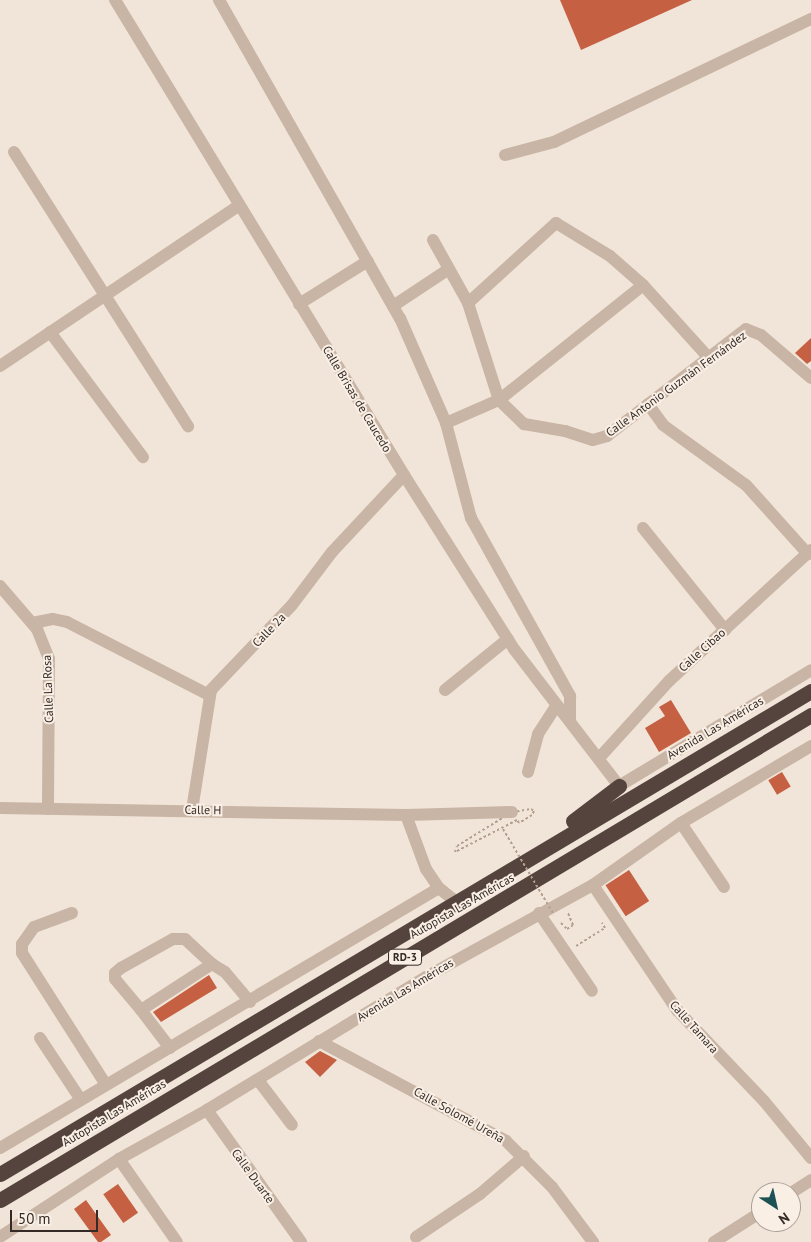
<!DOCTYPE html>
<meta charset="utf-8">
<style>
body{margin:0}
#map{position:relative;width:811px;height:1242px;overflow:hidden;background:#f1e5d9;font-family:"PT Sans",sans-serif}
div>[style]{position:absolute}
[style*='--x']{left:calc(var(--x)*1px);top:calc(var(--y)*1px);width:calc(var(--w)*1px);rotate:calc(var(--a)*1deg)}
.building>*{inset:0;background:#c56142;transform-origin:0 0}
.path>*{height:2px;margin-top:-1px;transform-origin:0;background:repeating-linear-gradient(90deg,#b49f8f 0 2.5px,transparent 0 5px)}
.minor>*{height:12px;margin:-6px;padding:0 6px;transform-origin:6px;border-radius:6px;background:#c9b5a5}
.highway>*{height:15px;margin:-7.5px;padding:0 7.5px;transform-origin:7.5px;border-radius:7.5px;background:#55443d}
.path-bridge>*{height:2px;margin-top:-1px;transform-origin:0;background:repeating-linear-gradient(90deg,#b49f8f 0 2.5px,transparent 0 5px)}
span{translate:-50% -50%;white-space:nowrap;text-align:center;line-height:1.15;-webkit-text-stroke:4px #f9efe5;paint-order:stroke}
.shield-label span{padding:1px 4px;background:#f9efe5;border:1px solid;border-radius:4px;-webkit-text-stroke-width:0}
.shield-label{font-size:11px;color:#342a26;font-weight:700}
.street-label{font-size:12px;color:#342a26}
.north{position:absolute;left:751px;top:1182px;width:50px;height:50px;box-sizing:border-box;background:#f9efe5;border:1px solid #aaa099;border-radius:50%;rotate:145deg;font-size:14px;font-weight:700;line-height:20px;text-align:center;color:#342a26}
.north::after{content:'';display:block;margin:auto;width:18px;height:22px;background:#1c5255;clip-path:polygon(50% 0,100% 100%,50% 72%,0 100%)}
.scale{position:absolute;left:10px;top:1210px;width:88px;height:22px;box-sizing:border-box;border:2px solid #342a26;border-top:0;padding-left:6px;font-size:15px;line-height:18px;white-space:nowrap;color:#342a26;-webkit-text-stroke:4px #f9efe5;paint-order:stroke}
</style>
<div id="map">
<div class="building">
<i style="clip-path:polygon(560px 0,692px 0,581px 50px)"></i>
<i style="clip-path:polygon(811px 338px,811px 361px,807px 364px,795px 353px)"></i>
<i style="clip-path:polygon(671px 700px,691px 733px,659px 752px,645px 728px,665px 716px,659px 707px)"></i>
<i style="left:782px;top:772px;width:17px;height:16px;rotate:59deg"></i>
<i style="left:629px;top:870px;width:37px;height:28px;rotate:57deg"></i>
<i style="clip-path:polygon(209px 975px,217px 988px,161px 1022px,153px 1012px)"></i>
<i style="clip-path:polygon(320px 1051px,337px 1060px,320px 1077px,305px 1062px)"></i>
<i style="left:118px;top:1184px;width:35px;height:18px;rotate:55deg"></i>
<i style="clip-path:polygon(86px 1200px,111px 1235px,101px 1242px,98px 1242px,74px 1209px)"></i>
</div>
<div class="path">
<i style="--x:531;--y:809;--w:4;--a:34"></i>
<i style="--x:534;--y:811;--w:4;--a:117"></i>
<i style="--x:532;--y:815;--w:15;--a:148"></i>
<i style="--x:519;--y:823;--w:4;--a:-124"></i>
<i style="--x:517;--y:820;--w:70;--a:152.7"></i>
<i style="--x:455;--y:852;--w:6;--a:-72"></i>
<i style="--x:457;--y:846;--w:65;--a:-31.7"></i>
<i style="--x:512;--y:812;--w:19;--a:-9"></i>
<i style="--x:561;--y:923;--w:8;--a:45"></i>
<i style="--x:567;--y:929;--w:7;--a:-34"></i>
<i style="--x:573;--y:925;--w:15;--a:-113"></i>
<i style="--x:576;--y:946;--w:34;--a:-32"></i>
<i style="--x:605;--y:928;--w:6;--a:-121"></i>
</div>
<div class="minor">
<i style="--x:115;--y:0;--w:556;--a:58.68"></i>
<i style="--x:404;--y:475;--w:206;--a:57.7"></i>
<i style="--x:514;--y:649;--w:173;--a:52.5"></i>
<i style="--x:619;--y:786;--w:224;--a:-31.1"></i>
<i style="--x:219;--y:0;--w:366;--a:60.4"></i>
<i style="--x:400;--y:318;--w:115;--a:66.3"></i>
<i style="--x:446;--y:423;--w:98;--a:75.3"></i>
<i style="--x:471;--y:518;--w:204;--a:60.9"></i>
<i style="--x:570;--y:696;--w:25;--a:90"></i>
<i style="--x:14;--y:152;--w:325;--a:57.6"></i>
<i style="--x:505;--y:155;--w:51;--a:-14.9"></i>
<i style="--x:554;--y:142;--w:285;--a:-25.6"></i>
<i style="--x:433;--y:240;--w:72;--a:60.9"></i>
<i style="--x:468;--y:303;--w:102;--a:72.3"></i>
<i style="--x:499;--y:400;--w:35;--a:44"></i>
<i style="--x:524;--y:424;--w:42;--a:9.7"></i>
<i style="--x:565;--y:431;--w:29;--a:18"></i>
<i style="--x:593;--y:440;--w:15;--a:-16"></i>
<i style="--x:607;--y:436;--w:175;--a:-37.6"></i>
<i style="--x:746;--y:329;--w:16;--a:22"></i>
<i style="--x:761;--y:335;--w:66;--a:40.7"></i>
<i style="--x:468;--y:303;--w:119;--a:-42.3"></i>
<i style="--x:556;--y:223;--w:63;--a:31.4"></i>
<i style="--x:610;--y:256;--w:44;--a:41.3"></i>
<i style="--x:643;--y:285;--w:98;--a:47.9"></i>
<i style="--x:299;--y:304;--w:81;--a:-31.9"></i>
<i style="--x:393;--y:306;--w:67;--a:-33.5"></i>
<i style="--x:50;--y:332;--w:156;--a:53.4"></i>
<i style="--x:0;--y:366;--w:287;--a:-33.9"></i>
<i style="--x:648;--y:404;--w:26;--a:54"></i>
<i style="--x:663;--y:425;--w:102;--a:35.9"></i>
<i style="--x:746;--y:485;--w:93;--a:48.1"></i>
<i style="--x:446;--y:423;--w:58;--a:-23.5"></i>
<i style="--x:499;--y:400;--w:184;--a:-38.6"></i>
<i style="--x:643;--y:528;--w:131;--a:51.2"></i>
<i style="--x:0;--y:586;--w:57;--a:49.3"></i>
<i style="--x:37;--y:629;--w:32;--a:68"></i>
<i style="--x:49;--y:659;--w:150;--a:90.4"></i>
<i style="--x:32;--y:623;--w:21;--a:-11"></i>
<i style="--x:53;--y:619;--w:14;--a:12"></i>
<i style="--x:67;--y:622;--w:160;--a:27.2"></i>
<i style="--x:445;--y:690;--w:81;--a:-39"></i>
<i style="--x:600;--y:757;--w:103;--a:-47.8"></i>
<i style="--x:669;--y:681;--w:193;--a:-42.7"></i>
<i style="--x:528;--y:772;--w:39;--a:-75"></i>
<i style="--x:538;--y:734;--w:33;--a:-57"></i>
<i style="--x:0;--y:808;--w:406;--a:1"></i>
<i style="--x:406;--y:815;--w:106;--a:-1.6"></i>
<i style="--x:192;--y:810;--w:121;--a:-81"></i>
<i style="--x:211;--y:690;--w:117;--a:-46.4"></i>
<i style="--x:292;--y:605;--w:66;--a:-53"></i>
<i style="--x:332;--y:552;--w:105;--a:-46.9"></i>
<i style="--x:406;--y:815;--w:58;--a:69.7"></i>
<i style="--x:426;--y:869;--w:23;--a:56"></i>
<i style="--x:439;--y:888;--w:21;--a:39"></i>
<i style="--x:681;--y:823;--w:77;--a:56.1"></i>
<i style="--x:593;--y:885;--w:151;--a:56.1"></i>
<i style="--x:677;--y:1010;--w:126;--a:46.3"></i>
<i style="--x:764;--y:1101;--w:74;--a:50.5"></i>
<i style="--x:72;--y:913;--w:40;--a:159.8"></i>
<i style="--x:34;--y:927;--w:21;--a:125"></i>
<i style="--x:22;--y:944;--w:9;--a:90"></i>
<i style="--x:22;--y:953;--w:156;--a:57.5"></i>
<i style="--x:539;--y:913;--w:94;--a:55.8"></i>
<i style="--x:141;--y:1010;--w:40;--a:-130"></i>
<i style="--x:115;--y:979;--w:6;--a:-90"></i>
<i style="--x:115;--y:973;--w:8;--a:-40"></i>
<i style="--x:121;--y:968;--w:60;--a:-29.1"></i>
<i style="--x:173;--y:939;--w:12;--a:0"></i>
<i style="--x:185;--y:939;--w:37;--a:43"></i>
<i style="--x:40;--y:1038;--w:74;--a:56.5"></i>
<i style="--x:319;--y:1041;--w:212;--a:28.1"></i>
<i style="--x:506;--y:1141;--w:65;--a:45"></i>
<i style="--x:552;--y:1187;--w:69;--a:53.3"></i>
<i style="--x:170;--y:1048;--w:48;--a:-127.3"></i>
<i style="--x:141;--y:1010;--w:85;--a:-32.9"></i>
<i style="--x:212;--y:964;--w:15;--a:32"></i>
<i style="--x:225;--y:972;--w:39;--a:50"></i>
<i style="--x:258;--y:1080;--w:56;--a:52.9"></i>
<i style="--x:207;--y:1110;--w:162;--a:54.5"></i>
<i style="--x:0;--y:1148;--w:510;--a:-30.64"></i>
<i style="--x:119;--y:1159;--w:101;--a:55.1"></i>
<i style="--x:791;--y:1193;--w:24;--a:-33"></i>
<i style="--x:0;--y:1237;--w:142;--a:-33.2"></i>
<i style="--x:119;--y:1159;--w:101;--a:-29.1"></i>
<i style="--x:207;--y:1110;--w:256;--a:-31.3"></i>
<i style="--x:426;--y:977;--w:191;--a:-28.9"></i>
<i style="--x:593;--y:885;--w:108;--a:-35.2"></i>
<i style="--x:681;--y:823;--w:151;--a:-30.6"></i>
<i style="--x:416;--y:1237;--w:77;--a:-33.9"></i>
<i style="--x:480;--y:1194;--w:58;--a:-40.8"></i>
<i style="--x:714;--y:1242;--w:56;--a:-32.6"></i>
</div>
<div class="highway">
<i style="--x:573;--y:821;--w:58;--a:-37.3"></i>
<i style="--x:0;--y:1174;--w:944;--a:-30.78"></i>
<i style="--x:0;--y:1200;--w:945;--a:-30.88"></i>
</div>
<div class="path-bridge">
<i style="--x:503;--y:829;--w:100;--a:59.3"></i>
</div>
<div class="shield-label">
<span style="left:405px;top:957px">RD-3</span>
</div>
<div class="street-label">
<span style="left:676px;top:384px;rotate:-36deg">Calle Antonio Guzmán Fernández</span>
<span style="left:357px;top:399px;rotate:59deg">Calle Brisas de Caucedo</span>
<span style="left:269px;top:630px;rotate:-46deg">Calle 2a</span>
<span style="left:702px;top:650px;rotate:-42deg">Calle Cibao</span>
<span style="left:48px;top:689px;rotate:-92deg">Calle La Rosa</span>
<span style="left:715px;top:728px;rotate:-31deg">Avenida Las Américas</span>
<span style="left:203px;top:810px;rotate:1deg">Calle H</span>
<span style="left:462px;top:906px;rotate:-30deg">Autopista Las Américas</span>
<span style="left:405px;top:990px;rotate:-31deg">Avenida Las Américas</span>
<span style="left:694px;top:1027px;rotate:48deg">Calle Tamara</span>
<span style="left:114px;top:1113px;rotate:-31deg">Autopista Las Américas</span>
<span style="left:459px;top:1115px;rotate:29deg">Calle Solomé Ureña</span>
<span style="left:253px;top:1176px;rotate:54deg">Calle Duarte</span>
</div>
<div class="north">N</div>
<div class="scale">50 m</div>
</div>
